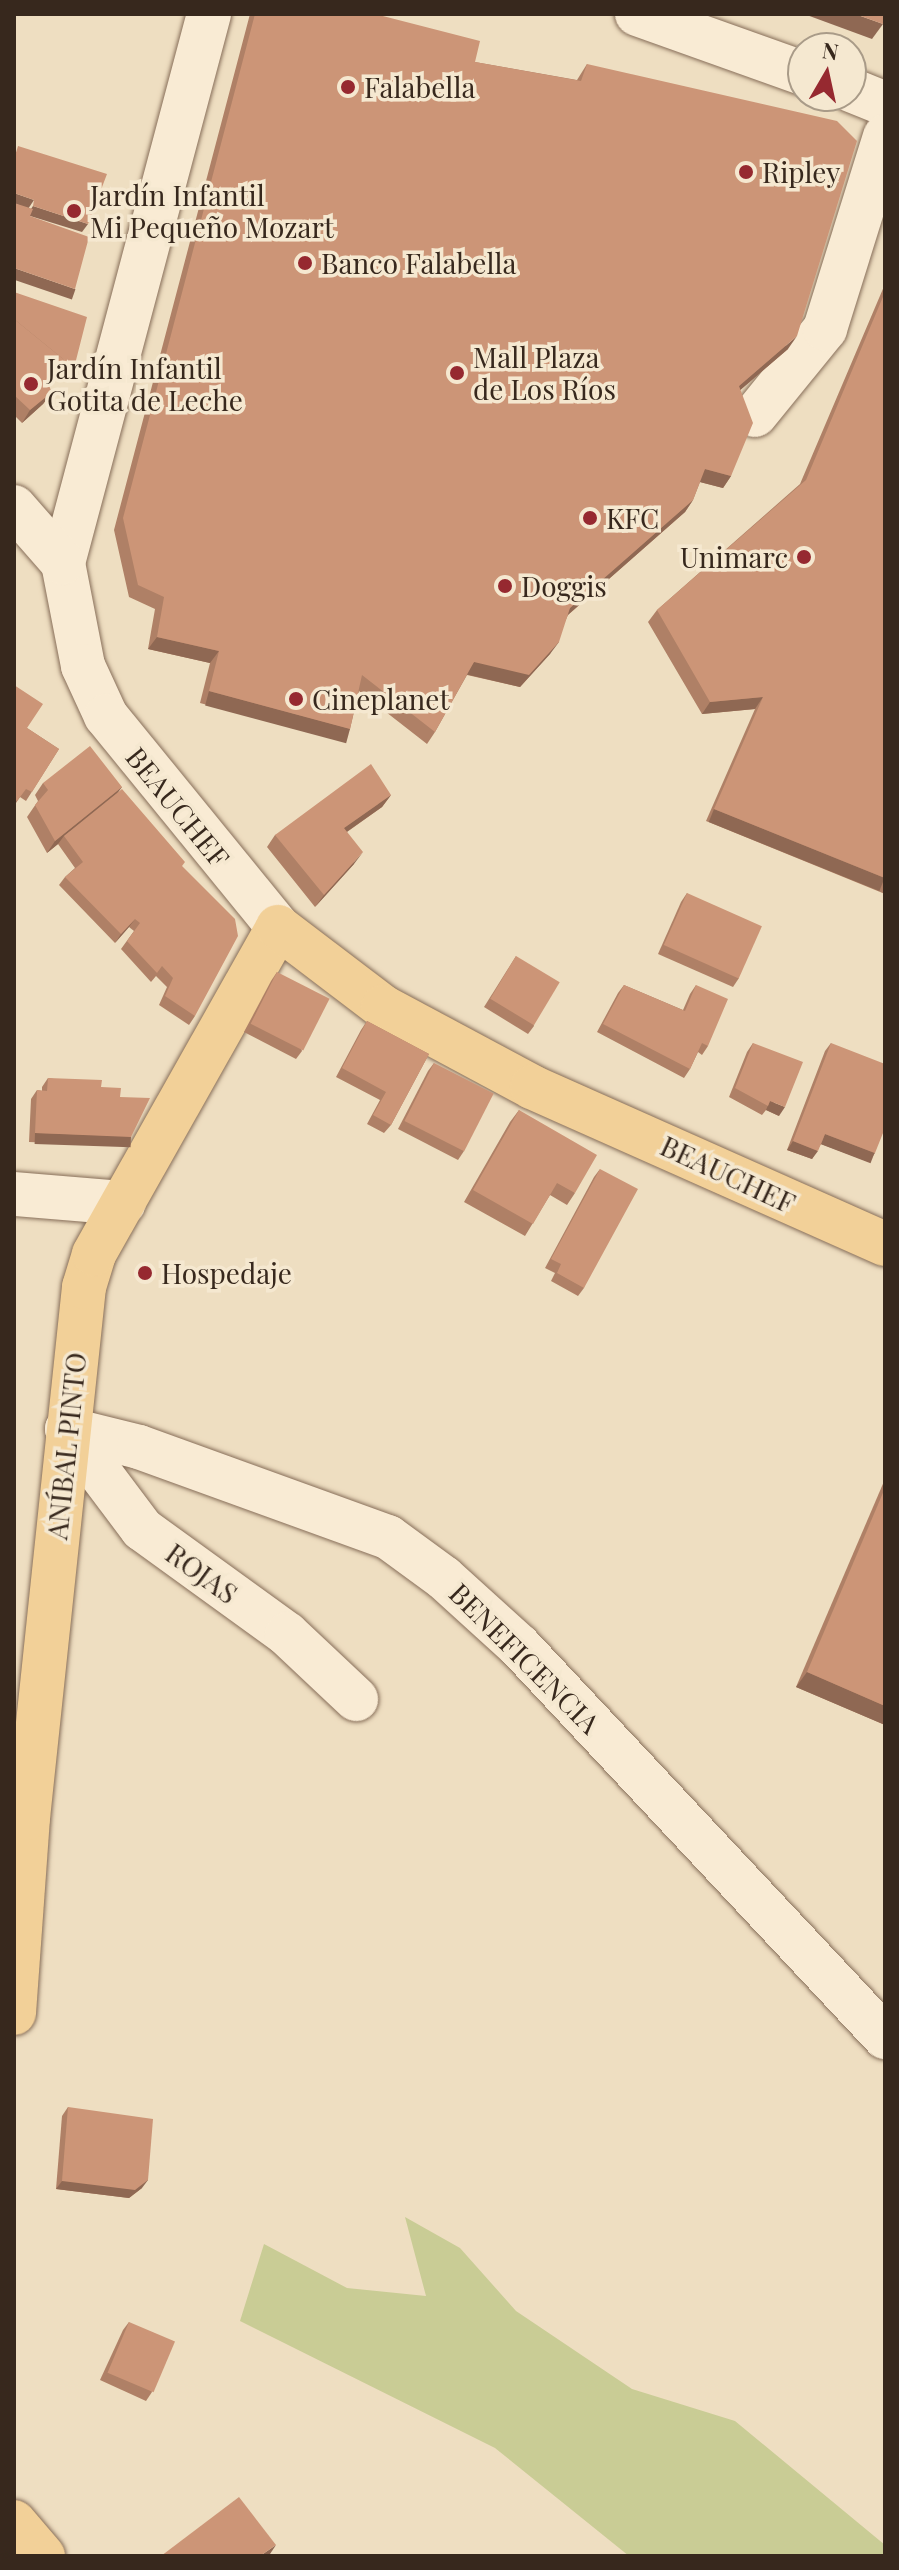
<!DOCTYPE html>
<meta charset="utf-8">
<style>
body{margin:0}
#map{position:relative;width:899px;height:2570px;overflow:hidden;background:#eedec1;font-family:"Playfair Display",serif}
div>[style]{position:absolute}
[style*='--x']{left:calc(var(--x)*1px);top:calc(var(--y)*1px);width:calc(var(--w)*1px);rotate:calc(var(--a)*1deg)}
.green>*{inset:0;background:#c9cc95}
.roads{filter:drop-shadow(0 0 2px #876e59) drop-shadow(0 0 2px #876e59)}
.minor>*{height:44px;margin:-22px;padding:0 22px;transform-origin:22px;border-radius:22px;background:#f9ebd4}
.major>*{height:44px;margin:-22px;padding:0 22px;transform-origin:22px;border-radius:22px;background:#f2d098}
.wall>*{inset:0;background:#af8066}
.shaded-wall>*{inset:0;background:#8f6853;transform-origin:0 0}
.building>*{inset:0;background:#cc9577;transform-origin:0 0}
.dots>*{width:22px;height:22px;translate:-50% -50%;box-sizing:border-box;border:4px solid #f5e8d0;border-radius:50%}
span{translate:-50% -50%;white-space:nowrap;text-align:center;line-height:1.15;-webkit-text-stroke:7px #f5e8d0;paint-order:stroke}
.poi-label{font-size:28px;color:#37281d}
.left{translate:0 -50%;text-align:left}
.right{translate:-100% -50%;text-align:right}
.street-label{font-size:28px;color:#37281d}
.frame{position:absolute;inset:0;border:16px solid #37281d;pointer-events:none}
.north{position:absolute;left:787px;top:32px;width:80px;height:80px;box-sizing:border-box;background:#f5e8d0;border:2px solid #a99b88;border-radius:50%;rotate:9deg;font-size:22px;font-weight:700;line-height:32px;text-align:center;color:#37281d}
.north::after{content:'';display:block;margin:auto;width:28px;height:36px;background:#962930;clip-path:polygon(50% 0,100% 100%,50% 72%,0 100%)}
</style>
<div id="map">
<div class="green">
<i style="clip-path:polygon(405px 2217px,460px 2248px,516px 2311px,632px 2389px,735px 2421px,885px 2545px,885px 2556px,629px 2556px,495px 2448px,240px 2321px,264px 2244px,347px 2288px,426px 2296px)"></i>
</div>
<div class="roads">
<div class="minor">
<i style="--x:209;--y:14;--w:568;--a:104.89"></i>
<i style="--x:63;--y:563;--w:105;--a:79"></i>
<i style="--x:83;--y:666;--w:55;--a:65.3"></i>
<i style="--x:106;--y:716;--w:272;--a:50.8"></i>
<i style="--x:637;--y:14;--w:176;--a:19.6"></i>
<i style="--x:851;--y:90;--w:37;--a:22"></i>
<i style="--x:755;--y:415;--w:111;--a:-50.9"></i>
<i style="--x:825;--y:329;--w:202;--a:-72.7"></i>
<i style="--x:14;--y:507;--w:74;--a:48.8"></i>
<i style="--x:14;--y:1194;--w:110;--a:4.7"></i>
<i style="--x:67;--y:1429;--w:74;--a:14"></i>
<i style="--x:139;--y:1447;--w:265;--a:19.9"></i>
<i style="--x:388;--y:1537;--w:69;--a:36.2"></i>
<i style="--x:444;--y:1578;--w:101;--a:42.2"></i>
<i style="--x:519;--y:1646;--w:536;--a:46.89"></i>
<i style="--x:67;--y:1429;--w:125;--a:53.1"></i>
<i style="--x:142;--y:1529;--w:179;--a:35.9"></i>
<i style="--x:287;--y:1634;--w:95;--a:43.3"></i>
</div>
<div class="major">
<i style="--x:14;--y:2013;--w:196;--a:-85.9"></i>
<i style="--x:28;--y:1818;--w:534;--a:-83.98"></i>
<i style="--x:84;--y:1287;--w:34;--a:-73"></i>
<i style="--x:94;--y:1254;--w:375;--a:-60.6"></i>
<i style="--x:278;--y:927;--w:132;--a:37.3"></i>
<i style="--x:383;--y:1007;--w:169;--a:28.2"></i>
<i style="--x:532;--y:1087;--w:386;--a:24"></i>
<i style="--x:14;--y:2522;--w:45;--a:49.5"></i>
</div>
</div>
<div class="wall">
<i style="clip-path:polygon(250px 14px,375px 14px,475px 62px,577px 80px,587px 64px,788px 349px,740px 390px,731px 476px,723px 488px,700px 482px,693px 500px,685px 512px,568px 615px,550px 654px,520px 687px,467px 675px,435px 732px,427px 744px,359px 691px,350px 729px,342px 741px,200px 703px,210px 663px,148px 649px,155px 609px,129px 597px,114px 530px)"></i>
<i style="clip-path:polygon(885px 284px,885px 894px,706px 821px,755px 709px,702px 714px,648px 622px,657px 610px,800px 484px)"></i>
<i style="clip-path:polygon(14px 292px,73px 372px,67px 381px,60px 375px,48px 385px,52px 392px,43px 404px,22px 423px,14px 415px)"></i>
<i style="clip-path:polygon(14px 685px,27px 728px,59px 749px,26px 801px,20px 797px,14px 806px)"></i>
<i style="clip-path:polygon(43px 783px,122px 787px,117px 793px,182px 866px,195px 1016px,189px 1025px,159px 1005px,167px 987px,156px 976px,151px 982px,121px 949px,134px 931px,129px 927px,115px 943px,59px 885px,65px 877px,75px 868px,58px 844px,47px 853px,27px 817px,38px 801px,35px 795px)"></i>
<i style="clip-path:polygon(391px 795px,382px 807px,347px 832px,354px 864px,315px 907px,267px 847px,275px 835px)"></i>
<i style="clip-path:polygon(687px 893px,739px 978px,733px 987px,658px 954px,681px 902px)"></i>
<i style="clip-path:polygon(516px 956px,534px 1026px,528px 1034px,484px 1007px)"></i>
<i style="clip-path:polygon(277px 972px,302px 1051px,296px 1059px,244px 1032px,271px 981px)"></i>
<i style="clip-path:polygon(624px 985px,683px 1010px,690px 994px,696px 985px,708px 1046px,702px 1055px,698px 1052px,690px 1069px,684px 1078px,597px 1032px,618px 993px)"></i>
<i style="clip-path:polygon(367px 1021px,429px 1054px,391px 1125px,384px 1133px,367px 1124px,380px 1100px,336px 1077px,361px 1030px)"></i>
<i style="clip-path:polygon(753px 1043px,779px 1116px,766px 1110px,762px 1115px,729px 1097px,747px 1052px)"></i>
<i style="clip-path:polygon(831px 1043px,875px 1153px,869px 1162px,821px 1144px,812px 1159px,787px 1150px,825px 1051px)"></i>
<i style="clip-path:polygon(434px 1063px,464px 1151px,458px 1160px,398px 1129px,428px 1071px)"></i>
<i style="clip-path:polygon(48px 1078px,101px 1087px,120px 1097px,131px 1137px,125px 1146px,29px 1142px,31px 1099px,37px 1090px,42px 1091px,42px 1087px)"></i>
<i style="clip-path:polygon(519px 1110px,575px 1193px,567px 1205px,550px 1195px,525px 1236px,464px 1202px,510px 1122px)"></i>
<i style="clip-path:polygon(600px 1169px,584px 1288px,578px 1296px,551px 1281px,555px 1273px,545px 1268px,594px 1177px)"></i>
<i style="clip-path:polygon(885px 1479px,885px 1725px,796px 1687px)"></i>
<i style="clip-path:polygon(68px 2107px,142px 2188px,129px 2198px,56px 2189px,62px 2116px)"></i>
<i style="clip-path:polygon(129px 2322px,152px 2392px,146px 2401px,100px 2380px,123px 2330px)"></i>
</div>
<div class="shaded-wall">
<i style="clip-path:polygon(804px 14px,855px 14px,883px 24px,872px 39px)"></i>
<i style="clip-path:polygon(14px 193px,34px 200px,28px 209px,14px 203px)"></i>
<i style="clip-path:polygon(33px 206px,88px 224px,82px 232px,27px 215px)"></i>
<i style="left:14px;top:268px;width:65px;height:11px;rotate:19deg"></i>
<i style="clip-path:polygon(797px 336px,788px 349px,731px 398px,739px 386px)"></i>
<i style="clip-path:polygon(68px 363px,60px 375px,37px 393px,46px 381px)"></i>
<i style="clip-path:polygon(52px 392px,43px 404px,22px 423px,30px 410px)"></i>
<i style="clip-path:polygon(705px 469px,731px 476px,723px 488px,696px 481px)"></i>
<i style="clip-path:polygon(693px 500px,685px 512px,562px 620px,570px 608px)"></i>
<i style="clip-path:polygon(157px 637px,219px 651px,210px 663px,148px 649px)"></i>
<i style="clip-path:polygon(559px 642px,550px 654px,520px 687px,465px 674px,474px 662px)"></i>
<i style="left:209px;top:691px;width:146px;height:15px;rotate:15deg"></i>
<i style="clip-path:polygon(763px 697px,755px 709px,702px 714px,710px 702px)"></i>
<i style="clip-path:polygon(122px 787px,113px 799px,64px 836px,58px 844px,47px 853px,55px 841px)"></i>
<i style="clip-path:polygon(391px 795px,382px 807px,335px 840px,344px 828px)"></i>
<i style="left:714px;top:809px;width:184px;height:14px;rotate:22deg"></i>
<i style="clip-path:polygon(363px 852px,354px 864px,315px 907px,324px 895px)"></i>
<i style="clip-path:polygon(135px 919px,129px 927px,115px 943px,121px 934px)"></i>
<i style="clip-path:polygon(770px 1101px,785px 1107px,779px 1116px,766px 1110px)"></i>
<i style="left:35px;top:1133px;width:96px;height:11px;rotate:2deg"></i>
<i style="left:825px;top:1134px;width:53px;height:11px;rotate:21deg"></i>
<i style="clip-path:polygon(793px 1141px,818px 1151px,812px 1159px,787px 1150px)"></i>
<i style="clip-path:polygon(807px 1672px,885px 1706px,885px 1725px,796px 1687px)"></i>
<i style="clip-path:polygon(148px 2180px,142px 2188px,129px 2198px,56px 2189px,62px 2181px)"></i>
<i style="clip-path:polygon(276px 2545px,270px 2554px,267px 2556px,260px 2556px)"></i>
</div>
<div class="building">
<i style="clip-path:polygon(255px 14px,375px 14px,480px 41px,475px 62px,581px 81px,587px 64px,837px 121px,857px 141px,797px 336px,739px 386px,753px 423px,731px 476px,705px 469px,693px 500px,570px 608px,559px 642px,529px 675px,474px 662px,435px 732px,362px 675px,350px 729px,209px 691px,219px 651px,157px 637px,164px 597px,138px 585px,123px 518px)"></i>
<i style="clip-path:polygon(855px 14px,885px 14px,885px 19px,883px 24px)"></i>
<i style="clip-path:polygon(18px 146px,107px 174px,88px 224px,33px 206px,34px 200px,14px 193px,14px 159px)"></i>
<i style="clip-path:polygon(14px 203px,33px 209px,30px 216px,89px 237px,75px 289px,14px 268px)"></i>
<i style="clip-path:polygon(14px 292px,87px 317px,73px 372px,66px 367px,68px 363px,14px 319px)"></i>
<i style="clip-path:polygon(885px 292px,885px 878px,714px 809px,763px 697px,710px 702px,657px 610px,806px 480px)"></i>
<i style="clip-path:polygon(14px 319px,68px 363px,46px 381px,52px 392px,30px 410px,14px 395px)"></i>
<i style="clip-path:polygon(14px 685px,43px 704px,27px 728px,59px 749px,32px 792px,26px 789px,17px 801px,14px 799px)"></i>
<i style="clip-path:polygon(90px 746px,122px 787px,55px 841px,35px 805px,48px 790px,43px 783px)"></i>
<i style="clip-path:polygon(371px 764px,391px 795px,344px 828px,363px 852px,324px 895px,275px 835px)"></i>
<i style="clip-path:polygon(122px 789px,185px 862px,182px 866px,235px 919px,238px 936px,195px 1016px,165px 996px,173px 978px,162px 966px,157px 973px,127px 941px,140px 923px,135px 919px,121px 934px,65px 877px,83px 862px,64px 836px)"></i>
<i style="left:687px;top:893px;width:82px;height:57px;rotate:24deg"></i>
<i style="left:516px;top:956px;width:51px;height:50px;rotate:31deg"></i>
<i style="left:277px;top:972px;width:59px;height:58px;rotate:27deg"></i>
<i style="clip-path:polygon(624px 985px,685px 1011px,696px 985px,728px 999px,708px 1046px,702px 1043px,690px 1069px,603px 1024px)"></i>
<i style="clip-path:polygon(367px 1021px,429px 1054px,391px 1125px,373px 1115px,386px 1092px,342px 1068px)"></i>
<i style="clip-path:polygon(753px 1043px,803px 1062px,785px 1107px,770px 1101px,768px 1106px,735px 1088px)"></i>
<i style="clip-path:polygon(831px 1043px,885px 1064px,885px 1128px,875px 1153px,825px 1134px,818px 1151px,793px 1141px)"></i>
<i style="left:434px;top:1063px;width:67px;height:65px;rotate:27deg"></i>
<i style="clip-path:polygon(48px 1078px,102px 1080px,101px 1087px,121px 1088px,120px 1097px,150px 1098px,131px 1137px,35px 1133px,37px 1090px,47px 1091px)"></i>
<i style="clip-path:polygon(519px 1110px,597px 1155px,575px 1193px,557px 1183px,533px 1224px,473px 1190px)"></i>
<i style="clip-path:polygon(600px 1169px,638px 1189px,584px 1288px,557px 1273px,561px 1264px,551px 1259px)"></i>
<i style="clip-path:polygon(885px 1488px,885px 1706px,807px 1672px)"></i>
<i style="clip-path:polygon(68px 2107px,153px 2119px,148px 2180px,135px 2190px,62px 2181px)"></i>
<i style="left:129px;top:2322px;width:50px;height:55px;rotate:23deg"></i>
<i style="clip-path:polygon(239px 2497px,276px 2545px,260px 2556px,161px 2556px)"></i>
</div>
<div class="dots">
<i style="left:348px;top:87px;background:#962930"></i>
<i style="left:746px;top:172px;background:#962930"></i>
<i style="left:74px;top:211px;background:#962930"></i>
<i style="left:305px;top:263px;background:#962930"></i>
<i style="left:457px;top:373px;background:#962930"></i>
<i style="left:31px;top:384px;background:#962930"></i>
<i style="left:590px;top:518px;background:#962930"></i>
<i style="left:804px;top:557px;background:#962930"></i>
<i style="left:505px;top:586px;background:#962930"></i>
<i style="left:296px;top:699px;background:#962930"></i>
<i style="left:145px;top:1273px;background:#962930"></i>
</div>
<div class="poi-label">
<span class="left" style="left:364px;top:87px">Falabella</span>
<span class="left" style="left:762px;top:172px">Ripley</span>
<span class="left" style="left:90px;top:211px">Jardín Infantil<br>Mi Pequeño Mozart</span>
<span class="left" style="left:321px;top:263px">Banco Falabella</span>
<span class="left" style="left:473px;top:373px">Mall Plaza<br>de Los Ríos</span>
<span class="left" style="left:47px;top:384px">Jardín Infantil<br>Gotita de Leche</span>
<span class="left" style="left:606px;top:518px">KFC</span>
<span class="right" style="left:788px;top:557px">Unimarc</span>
<span class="left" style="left:521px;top:586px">Doggis</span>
<span class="left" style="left:312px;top:699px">Cineplanet</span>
<span class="left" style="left:161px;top:1273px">Hospedaje</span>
</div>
<div class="street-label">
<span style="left:178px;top:807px;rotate:51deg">BEAUCHEF</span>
<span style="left:728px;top:1174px;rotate:25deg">BEAUCHEF</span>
<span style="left:66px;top:1446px;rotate:-84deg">ANÍBAL PINTO</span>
<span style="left:202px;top:1573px;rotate:36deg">ROJAS</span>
<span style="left:525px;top:1658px;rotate:45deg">BENEFICENCIA</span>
</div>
<div class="frame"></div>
<div class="north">N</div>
</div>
